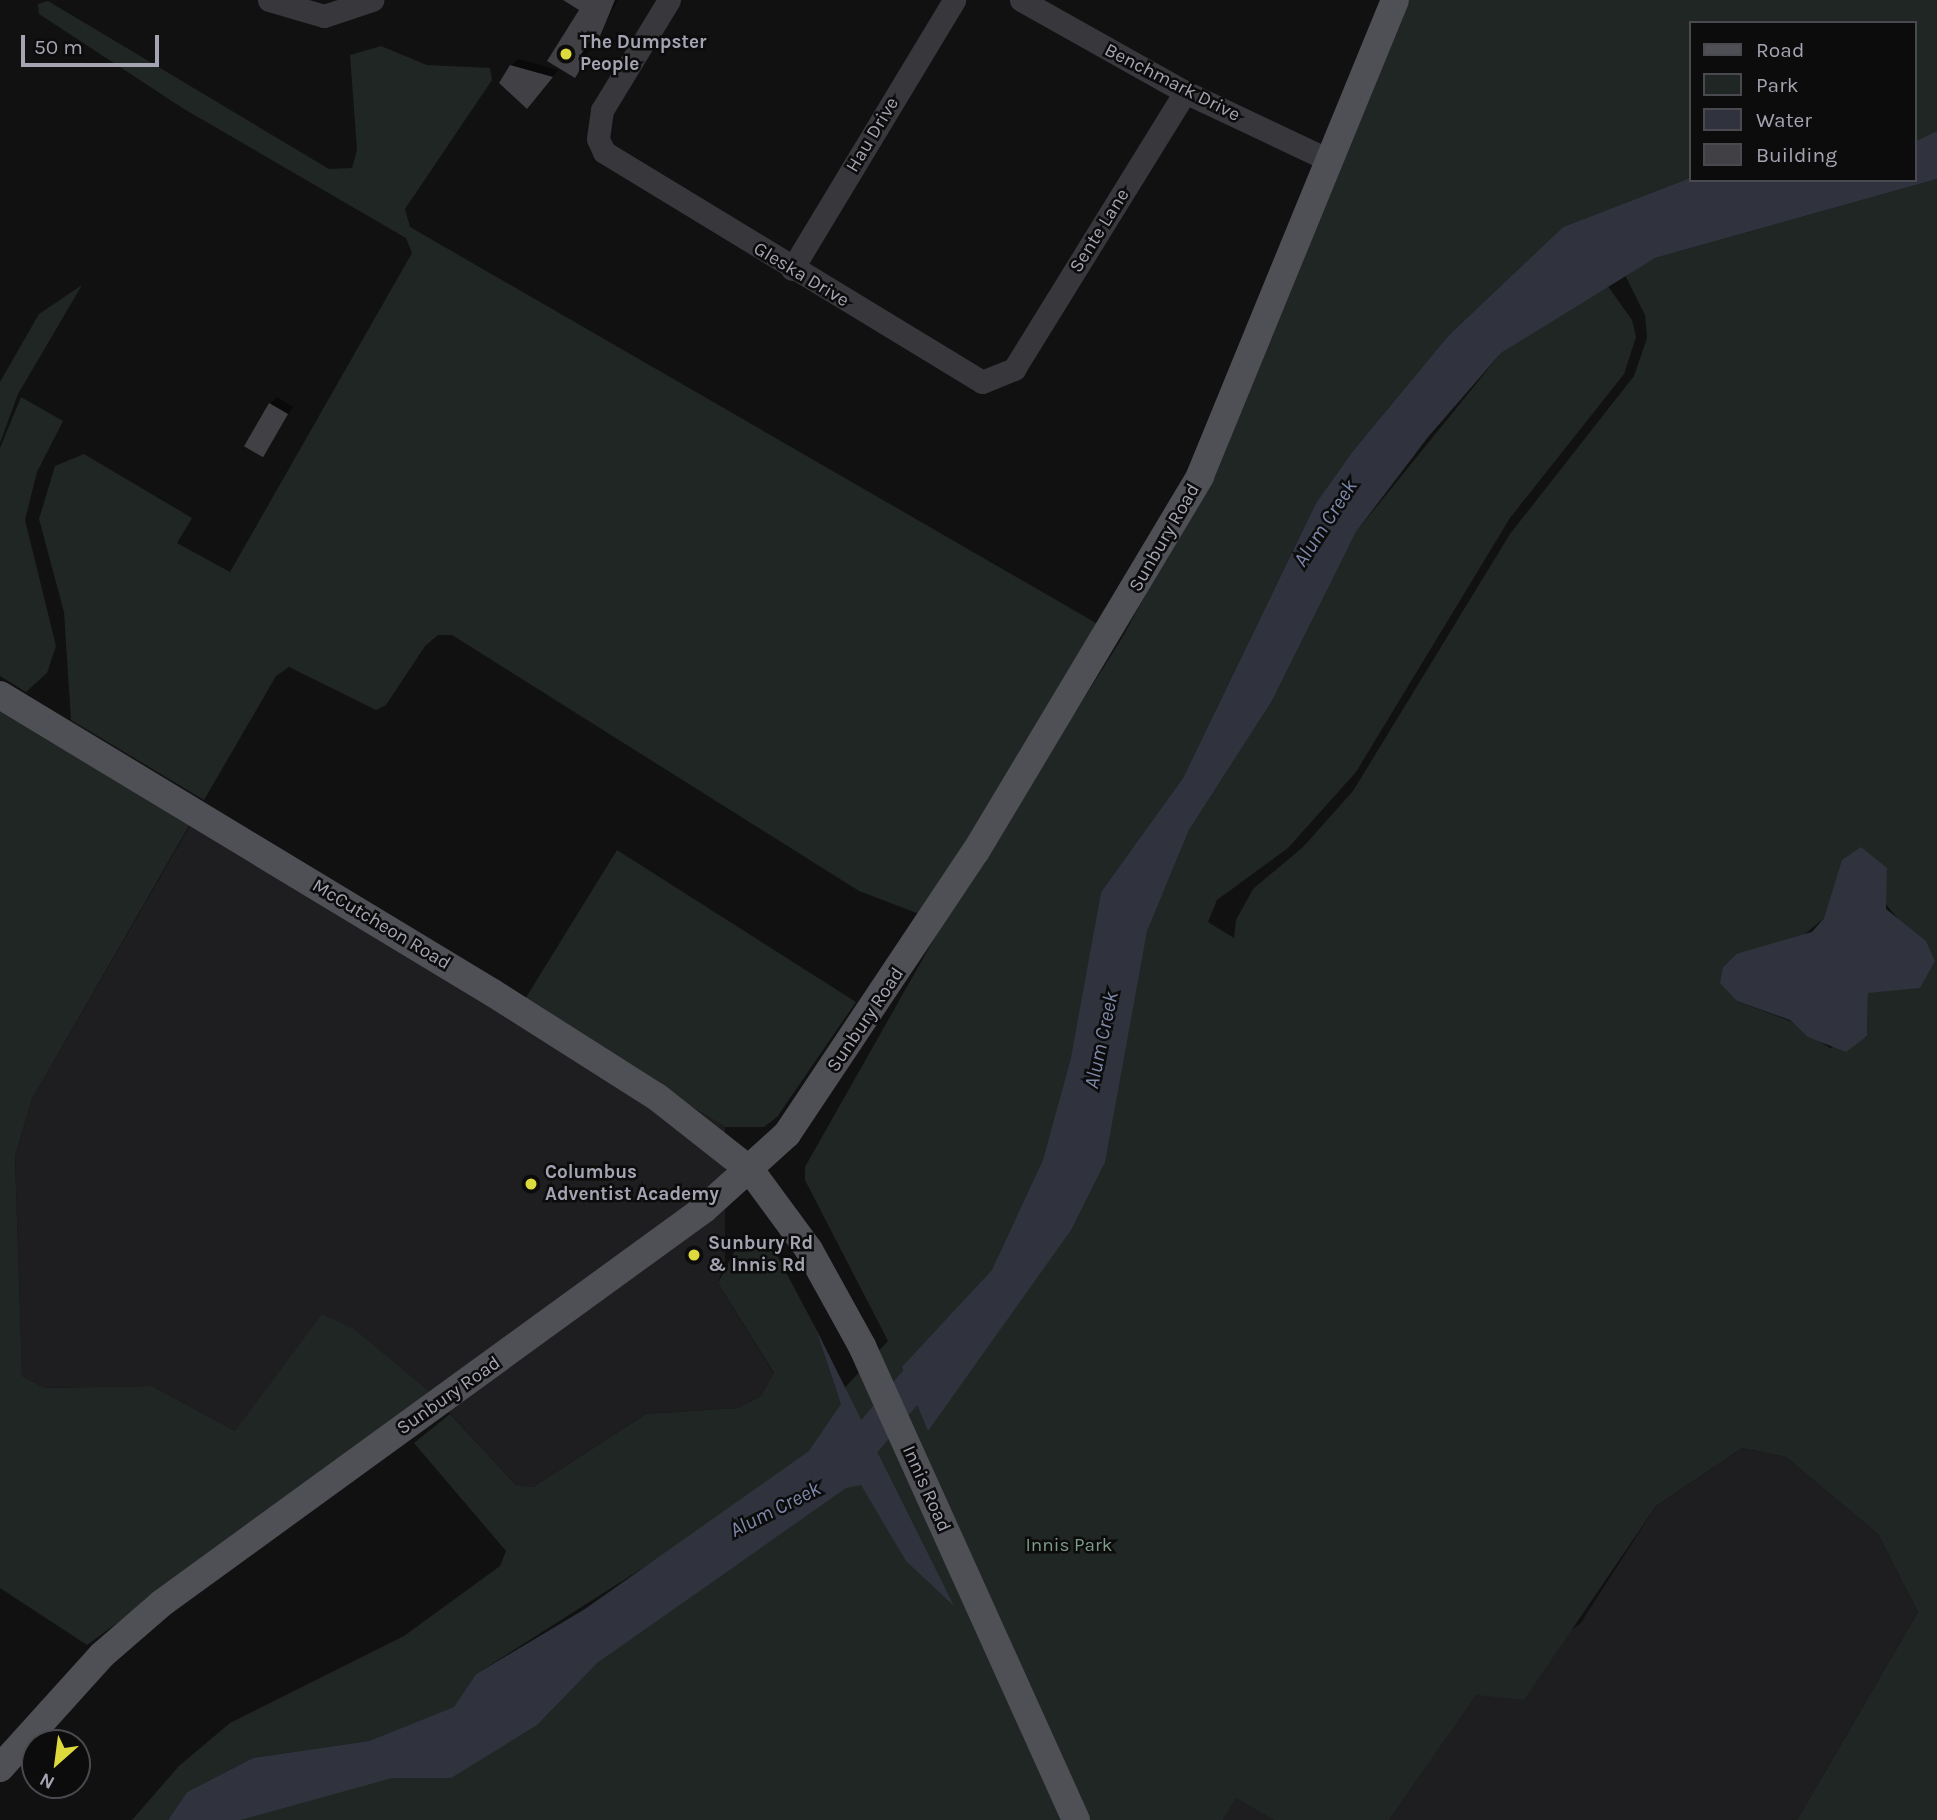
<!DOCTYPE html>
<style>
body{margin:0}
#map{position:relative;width:1937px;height:1820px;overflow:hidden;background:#111112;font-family:Karla,sans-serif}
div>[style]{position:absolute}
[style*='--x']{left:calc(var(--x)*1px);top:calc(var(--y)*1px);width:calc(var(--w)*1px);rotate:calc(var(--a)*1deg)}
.built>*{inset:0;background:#1e1d1f}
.green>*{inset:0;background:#202623}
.water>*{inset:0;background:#30333d}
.shadow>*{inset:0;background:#0007}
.river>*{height:33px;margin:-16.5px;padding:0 16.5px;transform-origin:16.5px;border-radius:16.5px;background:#30333d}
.building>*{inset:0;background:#414045;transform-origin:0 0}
.minor>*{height:23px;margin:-11.5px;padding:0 11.5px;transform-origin:11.5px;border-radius:11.5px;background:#38373c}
.major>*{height:28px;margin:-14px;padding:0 14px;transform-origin:14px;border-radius:14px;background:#4f4f56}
.dots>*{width:19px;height:19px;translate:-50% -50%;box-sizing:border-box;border:4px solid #0c0c0d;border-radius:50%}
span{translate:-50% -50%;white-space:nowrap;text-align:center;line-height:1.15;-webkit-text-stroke:5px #0c0c0d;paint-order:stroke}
.poi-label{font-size:19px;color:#a4a4b2;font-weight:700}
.left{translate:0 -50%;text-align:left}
.street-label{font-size:19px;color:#a4a4b2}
.park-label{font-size:19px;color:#7c9b88}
.water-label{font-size:21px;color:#7e88aa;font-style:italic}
.legend{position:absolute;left:1689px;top:21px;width:228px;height:161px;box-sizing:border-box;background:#0c0c0d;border:2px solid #49494f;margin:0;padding:9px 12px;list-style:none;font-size:21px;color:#a4a4b2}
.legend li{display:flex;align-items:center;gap:14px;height:35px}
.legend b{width:35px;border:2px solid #49494f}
.north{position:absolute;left:21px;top:1729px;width:70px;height:70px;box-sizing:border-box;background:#0c0c0d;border:2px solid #49494f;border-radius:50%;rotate:208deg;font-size:19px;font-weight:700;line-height:28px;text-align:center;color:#a4a4b2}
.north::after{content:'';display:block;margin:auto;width:24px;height:32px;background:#ded93d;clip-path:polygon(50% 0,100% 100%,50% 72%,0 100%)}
.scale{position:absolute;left:21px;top:35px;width:138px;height:32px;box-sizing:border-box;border:4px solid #a4a4b2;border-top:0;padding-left:9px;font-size:21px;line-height:24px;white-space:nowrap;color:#a4a4b2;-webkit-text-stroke:5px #0c0c0d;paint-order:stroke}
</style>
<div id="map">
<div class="built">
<i style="clip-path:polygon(196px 815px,725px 1127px,725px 1261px,718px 1283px,774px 1374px,761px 1396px,738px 1408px,646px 1414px,533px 1487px,516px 1485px,432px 1394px,235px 1431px,152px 1386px,45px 1388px,22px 1376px,15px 1156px,32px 1099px)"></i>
<i style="clip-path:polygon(1742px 1448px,1786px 1457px,1878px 1534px,1918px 1612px,1797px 1820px,1389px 1820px,1476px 1694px,1580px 1624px,1656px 1506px)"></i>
<i style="clip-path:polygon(1236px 1797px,1274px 1820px,1223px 1820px)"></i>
</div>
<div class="green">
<i style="clip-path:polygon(evenodd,1405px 0,1937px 0,1937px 131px,1914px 142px,1914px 23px,1690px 23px,1690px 178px,1563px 227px,1448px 336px,1353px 451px,1316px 503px,1183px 778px,1101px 892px,1081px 1006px,1163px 892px,1189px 830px,1272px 701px,1356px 532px,1501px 353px,1607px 285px,1632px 320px,1636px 337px,1624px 374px,1510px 518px,1356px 772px,1288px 848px,1217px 900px,1208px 922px,1234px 938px,1236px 920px,1253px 889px,1303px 847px,1353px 791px,1510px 534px,1634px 376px,1647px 338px,1645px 315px,1625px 275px,1655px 258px,1937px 179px,1937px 1820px,1797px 1820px,1918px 1612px,1878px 1534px,1786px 1457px,1742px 1448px,1656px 1506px,1524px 1700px,1476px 1695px,1389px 1820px,1274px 1820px,1236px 1798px,1223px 1820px,218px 1820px,510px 1711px,660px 1557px,476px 1674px,455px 1707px,369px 1741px,253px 1758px,187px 1792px,168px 1820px,132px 1820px,179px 1766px,230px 1723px,404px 1636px,500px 1566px,506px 1551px,414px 1443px,450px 1414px,516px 1485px,533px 1487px,646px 1414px,738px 1408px,761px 1396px,774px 1373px,718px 1283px,739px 1243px,759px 1237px,771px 1244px,815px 1327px,838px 1395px,888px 1341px,805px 1180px,805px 1167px,947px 916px,1122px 638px,1196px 501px,1405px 0,1887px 868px,1883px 901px,1906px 928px,1883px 992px,1873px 988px,1868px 993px,1867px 1037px,1830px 1048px,1790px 1021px,1737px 1001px,1723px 967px,1736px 954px,1798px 940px,1824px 918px,1831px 898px,1887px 868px)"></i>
<i style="clip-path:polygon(48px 1px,329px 169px,352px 168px,357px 150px,350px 55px,381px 46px,427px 65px,490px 68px,492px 80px,405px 209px,410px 227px,1103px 627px,922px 915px,859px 891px,452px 635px,438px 635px,425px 646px,386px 705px,376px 710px,289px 667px,276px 676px,204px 800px,71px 720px,64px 612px,39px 519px,55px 466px,84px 454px,192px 518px,177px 543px,230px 572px,412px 253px,406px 238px,184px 109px,39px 14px,38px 4px)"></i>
<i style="clip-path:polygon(82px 285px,18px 394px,0 443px,0 382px,39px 314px)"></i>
<i style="clip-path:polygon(21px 397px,63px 421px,37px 472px,25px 520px,56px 646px,47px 673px,26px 692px,0 676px,0 448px)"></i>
<i style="clip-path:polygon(0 705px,190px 824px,32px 1099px,15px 1156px,22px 1376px,45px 1388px,152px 1386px,235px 1431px,322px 1314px,354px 1329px,432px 1394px,87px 1645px,0 1588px)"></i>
<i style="clip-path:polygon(617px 850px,856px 1002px,777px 1117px,764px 1127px,725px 1127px,522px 1004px)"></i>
</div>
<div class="water">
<i style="clip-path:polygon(1937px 131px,1937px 179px,1655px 258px,1501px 353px,1428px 437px,1356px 532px,1272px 701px,1189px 830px,1147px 931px,1105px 1162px,1071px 1230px,928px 1431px,902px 1367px,992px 1270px,1043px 1160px,1071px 1058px,1101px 892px,1183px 778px,1316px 503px,1353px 451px,1448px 336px,1563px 227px,1690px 178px,1914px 180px,1914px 142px)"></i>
<i style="clip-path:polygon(1861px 847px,1887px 868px,1886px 909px,1926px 941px,1935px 961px,1920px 988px,1868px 993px,1867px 1036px,1846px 1052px,1808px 1037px,1790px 1020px,1737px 1001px,1720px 983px,1723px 967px,1736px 954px,1812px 932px,1824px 918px,1842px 860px)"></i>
<i style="clip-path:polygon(815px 1327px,954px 1606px,906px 1561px,861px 1485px,846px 1488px,597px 1663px,537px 1725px,451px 1778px,392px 1778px,240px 1820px,168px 1820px,187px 1792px,253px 1758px,369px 1741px,454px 1707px,476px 1674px,585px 1609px,809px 1451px,841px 1404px)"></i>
</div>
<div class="shadow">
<i style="clip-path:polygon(574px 0,618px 0,574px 76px,581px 9px)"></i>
<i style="clip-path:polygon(518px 59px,558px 70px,534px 100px,511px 66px)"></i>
<i style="clip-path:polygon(277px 397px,293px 407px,262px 454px,270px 404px)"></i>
</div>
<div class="river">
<i style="--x:839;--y:1471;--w:153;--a:-49.8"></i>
</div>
<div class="building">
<i style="clip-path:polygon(563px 0,615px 0,600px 36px,595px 33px,578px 59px,584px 63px,575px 78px,547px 61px,579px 10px)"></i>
<i style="clip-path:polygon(510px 65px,553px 77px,527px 109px,499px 83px)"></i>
<i style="left:269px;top:403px;width:22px;height:50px;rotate:30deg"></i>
</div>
<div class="minor">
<i style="--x:269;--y:0;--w:57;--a:16.2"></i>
<i style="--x:324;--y:16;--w:51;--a:-18.4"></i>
<i style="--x:669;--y:0;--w:129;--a:121.3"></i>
<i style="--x:602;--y:110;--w:29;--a:98"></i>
<i style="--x:598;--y:139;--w:14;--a:65"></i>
<i style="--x:604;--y:152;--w:442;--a:31.3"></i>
<i style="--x:982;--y:382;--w:35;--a:-22"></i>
<i style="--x:1014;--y:369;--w:326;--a:-58.3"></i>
<i style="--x:1021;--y:0;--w:188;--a:29.3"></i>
<i style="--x:1185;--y:92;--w:157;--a:25.3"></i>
<i style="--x:792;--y:269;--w:314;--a:-58.9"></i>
</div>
<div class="major">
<i style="--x:0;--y:695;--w:576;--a:31.15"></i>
<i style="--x:493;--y:993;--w:194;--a:32.4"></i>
<i style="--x:657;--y:1097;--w:120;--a:38.2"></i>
<i style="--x:751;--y:1171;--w:98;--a:53.7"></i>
<i style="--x:809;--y:1250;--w:110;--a:61.1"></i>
<i style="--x:862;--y:1346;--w:520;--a:65.7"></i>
<i style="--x:0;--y:1768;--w:152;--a:-47.9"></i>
<i style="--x:102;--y:1655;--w:79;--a:-40.9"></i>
<i style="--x:162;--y:1603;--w:670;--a:-36.01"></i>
<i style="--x:704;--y:1209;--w:112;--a:-42.1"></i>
<i style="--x:787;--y:1134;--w:340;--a:-56.3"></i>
<i style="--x:976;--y:851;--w:437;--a:-59.1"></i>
<i style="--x:1200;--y:476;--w:514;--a:-67.72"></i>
</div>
<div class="dots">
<i style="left:566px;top:54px;background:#ded93d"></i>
<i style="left:531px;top:1184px;background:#ded93d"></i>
<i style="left:694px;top:1255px;background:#ded93d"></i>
</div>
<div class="poi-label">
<span class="left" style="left:580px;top:54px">The Dumpster<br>People</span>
<span class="left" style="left:545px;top:1184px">Columbus<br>Adventist Academy</span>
<span class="left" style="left:708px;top:1255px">Sunbury Rd<br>&amp; Innis Rd</span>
</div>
<div class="street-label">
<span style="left:1172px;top:83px;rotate:27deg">Benchmark Drive</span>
<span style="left:873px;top:135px;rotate:-59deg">Hau Drive</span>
<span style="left:1100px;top:231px;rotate:-58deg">Sente Lane</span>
<span style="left:801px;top:275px;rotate:31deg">Gleska Drive</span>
<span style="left:1165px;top:538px;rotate:-60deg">Sunbury Road</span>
<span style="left:381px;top:925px;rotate:31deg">McCutcheon Road</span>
<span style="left:866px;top:1020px;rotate:-56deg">Sunbury Road</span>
<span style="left:449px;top:1396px;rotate:-35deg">Sunbury Road</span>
<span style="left:926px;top:1489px;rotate:66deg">Innis Road</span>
</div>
<div class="park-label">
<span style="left:1069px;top:1546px">Innis Park</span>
</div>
<div class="water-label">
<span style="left:1325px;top:523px;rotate:-57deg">Alum Creek</span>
<span style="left:1101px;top:1040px;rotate:-78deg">Alum Creek</span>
<span style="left:775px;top:1509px;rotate:-27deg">Alum Creek</span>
</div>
<ul class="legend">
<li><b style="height:9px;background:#4f4f56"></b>Road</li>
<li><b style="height:19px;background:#202623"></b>Park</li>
<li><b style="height:19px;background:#30333d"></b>Water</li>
<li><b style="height:19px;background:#414045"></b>Building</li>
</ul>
<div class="north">N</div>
<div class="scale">50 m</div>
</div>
